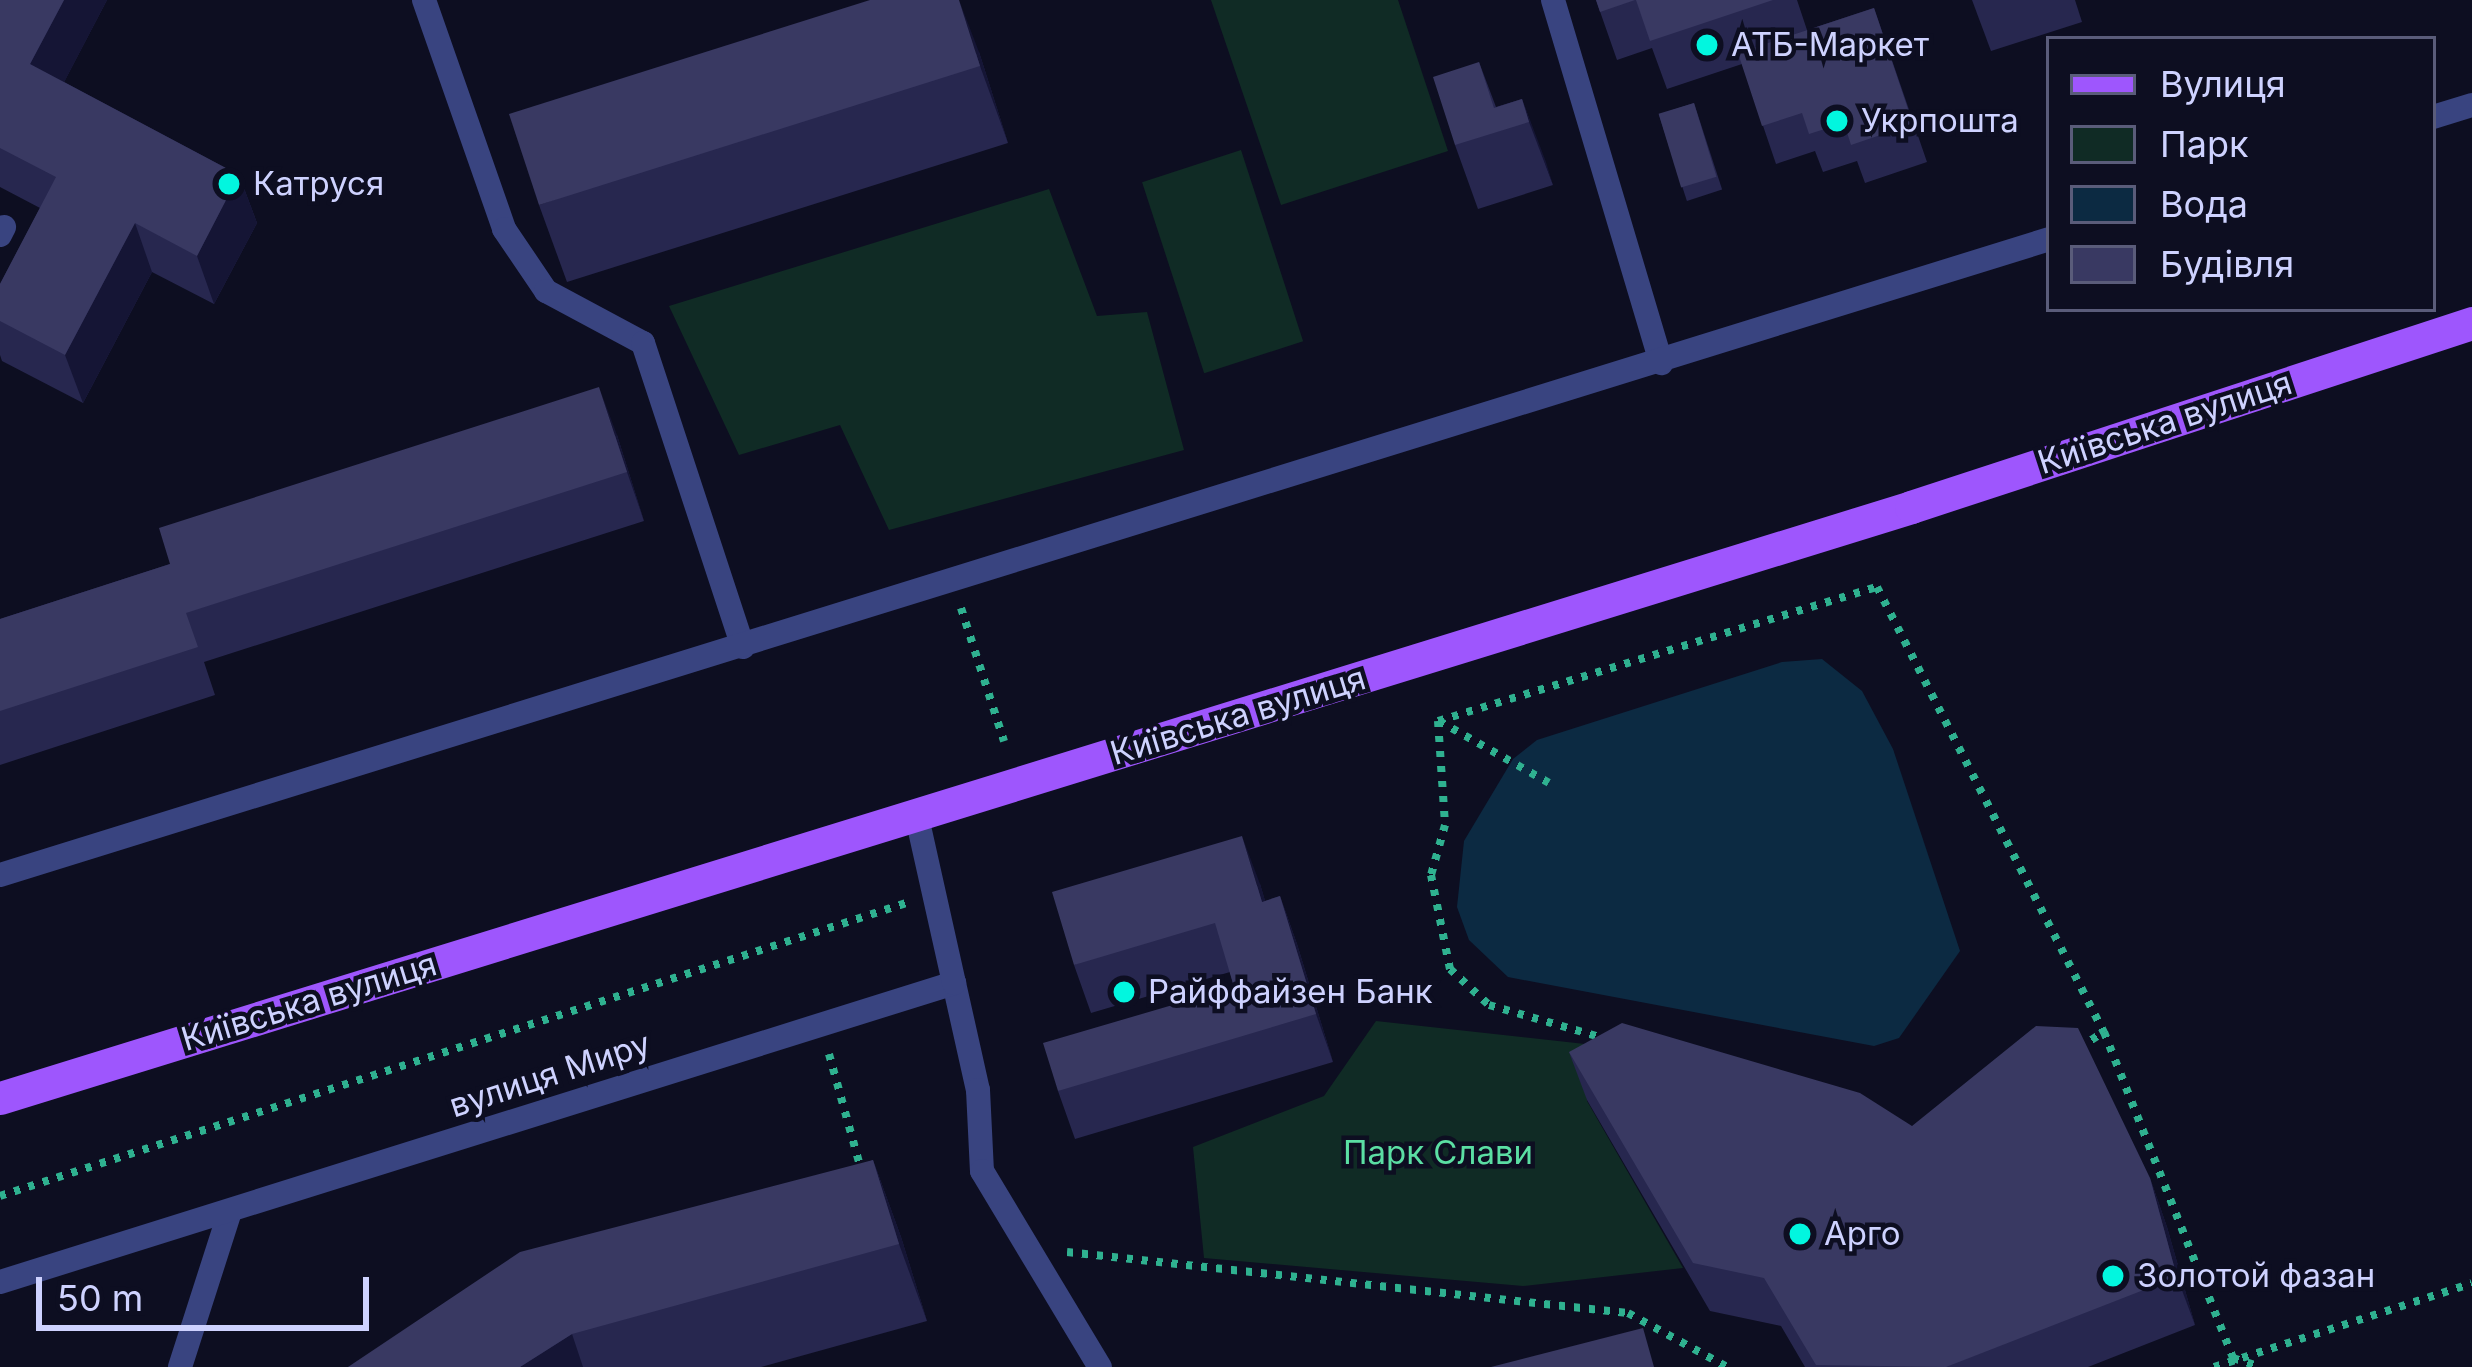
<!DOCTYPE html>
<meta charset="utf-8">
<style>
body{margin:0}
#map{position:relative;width:2472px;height:1367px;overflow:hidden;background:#0d0e21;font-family:Inter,sans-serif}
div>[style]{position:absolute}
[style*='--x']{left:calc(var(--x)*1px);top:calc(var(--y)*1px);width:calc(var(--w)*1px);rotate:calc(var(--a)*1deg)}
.green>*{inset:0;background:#102b25;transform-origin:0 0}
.water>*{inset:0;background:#0c2a42}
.path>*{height:8px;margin-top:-4px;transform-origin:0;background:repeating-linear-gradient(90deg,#2fb190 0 6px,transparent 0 15px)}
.service>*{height:24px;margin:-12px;padding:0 12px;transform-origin:12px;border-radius:12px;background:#394480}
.minor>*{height:24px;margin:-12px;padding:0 12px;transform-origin:12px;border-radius:12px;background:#394480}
.primary>*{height:33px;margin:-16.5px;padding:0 16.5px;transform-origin:16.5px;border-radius:16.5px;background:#9e56fd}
.wall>*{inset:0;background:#27274f;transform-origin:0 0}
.shaded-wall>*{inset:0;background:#151535}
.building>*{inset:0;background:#393962;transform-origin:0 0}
.dots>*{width:33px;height:33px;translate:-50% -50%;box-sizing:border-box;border:6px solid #0d0e21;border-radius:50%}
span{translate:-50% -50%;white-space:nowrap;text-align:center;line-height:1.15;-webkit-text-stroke:9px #0d0e21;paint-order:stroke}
.poi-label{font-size:33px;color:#ced2ff}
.left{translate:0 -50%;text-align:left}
.street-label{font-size:33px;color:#ced2ff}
.park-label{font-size:33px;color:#5bdea3}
.legend{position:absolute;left:2046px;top:36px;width:390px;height:276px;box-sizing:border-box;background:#0d0e21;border:3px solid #5a5c7a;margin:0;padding:15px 21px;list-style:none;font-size:36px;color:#ced2ff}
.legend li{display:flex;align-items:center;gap:24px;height:60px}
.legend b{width:60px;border:3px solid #5a5c7a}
.scale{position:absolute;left:36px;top:1277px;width:333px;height:54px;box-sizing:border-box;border:6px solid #ced2ff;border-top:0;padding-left:15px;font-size:36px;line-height:42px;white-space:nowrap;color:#ced2ff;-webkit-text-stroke:9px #0d0e21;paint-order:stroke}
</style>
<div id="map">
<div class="green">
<i style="clip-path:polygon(1211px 0,1398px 0,1448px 151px,1281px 205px)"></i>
<i style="left:1241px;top:150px;width:201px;height:104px;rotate:72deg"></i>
<i style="clip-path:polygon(1049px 189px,1097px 316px,1147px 312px,1184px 450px,889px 530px,840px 425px,739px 455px,669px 306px)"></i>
<i style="clip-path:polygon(1376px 1021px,1585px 1044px,1587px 1101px,1683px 1268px,1523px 1286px,1204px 1258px,1193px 1147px,1324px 1096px)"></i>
</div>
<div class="water">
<i style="clip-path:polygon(1822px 659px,1862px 691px,1893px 749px,1960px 951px,1899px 1038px,1874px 1046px,1508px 977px,1469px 940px,1457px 907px,1464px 841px,1513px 759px,1537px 740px,1782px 662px)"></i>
</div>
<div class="path">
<i style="--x:961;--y:608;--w:140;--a:72.1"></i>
<i style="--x:1438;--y:721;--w:459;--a:-17"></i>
<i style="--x:1877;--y:587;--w:500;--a:63"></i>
<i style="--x:2104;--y:1032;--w:351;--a:68.4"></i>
<i style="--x:2233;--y:1358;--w:28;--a:18"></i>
<i style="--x:1438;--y:721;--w:104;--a:86.1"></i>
<i style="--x:1445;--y:825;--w:52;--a:105.6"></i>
<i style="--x:1431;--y:875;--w:96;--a:78.6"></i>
<i style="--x:1450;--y:969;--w:53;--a:42.7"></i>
<i style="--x:1489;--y:1005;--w:119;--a:16.1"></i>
<i style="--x:1439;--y:721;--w:126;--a:29.4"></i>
<i style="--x:2079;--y:1048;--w:30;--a:-33"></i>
<i style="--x:829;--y:1054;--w:123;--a:74.5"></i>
<i style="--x:0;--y:1196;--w:952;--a:-17.92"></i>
<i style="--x:1067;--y:1252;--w:564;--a:6.21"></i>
<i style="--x:1628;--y:1313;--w:113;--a:28.6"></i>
<i style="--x:2214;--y:1367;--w:271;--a:-18"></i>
</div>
<div class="service">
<i style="--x:424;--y:0;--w:243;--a:70.7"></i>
<i style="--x:504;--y:229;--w:75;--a:55.9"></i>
<i style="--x:546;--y:291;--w:110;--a:28.2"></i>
<i style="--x:643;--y:343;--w:320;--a:71.8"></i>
<i style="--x:1553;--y:0;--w:379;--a:73.4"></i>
<i style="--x:0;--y:235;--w:9;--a:-63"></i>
<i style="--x:954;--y:983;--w:110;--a:77.4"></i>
<i style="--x:978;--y:1090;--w:81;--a:87.2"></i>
<i style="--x:982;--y:1171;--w:229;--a:59"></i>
<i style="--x:180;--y:1367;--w:164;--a:-72.2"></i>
</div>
<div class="minor">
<i style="--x:2433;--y:117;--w:41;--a:-17.1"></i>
<i style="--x:0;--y:875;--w:2145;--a:-17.24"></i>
<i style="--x:0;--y:1282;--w:1000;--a:-17.4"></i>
<i style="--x:954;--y:983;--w:174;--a:-102.6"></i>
</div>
<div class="primary">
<i style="--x:0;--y:1098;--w:2000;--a:-17.18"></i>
<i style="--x:1911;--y:507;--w:590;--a:-18.16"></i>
</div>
<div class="wall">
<i style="clip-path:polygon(0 0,107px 0,64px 82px,239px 175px,257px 223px,214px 304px,152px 272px,83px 403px,2px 361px,0 355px,0 284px,40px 208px,0 187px)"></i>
<i style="clip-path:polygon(1596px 0,1797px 0,1807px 30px,1874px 8px,1927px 162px,1865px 183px,1857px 161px,1823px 172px,1815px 151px,1776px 164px,1742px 64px,1667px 89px,1652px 48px,1617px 60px)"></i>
<i style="clip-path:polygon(1972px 0,2075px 0,2082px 22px,1991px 51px)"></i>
<i style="clip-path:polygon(979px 52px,1008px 143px,567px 282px,539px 205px)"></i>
<i style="clip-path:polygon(1479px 62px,1496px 107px,1522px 99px,1553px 185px,1478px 209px,1455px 145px)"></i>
<i style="left:1694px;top:103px;width:91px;height:37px;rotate:72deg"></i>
<i style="clip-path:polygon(617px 435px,644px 521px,204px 662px,215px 695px,0 765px,0 619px,170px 564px)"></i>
<i style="clip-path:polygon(1260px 884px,1265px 901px,1280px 896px,1297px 944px,1333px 1062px,1075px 1139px,1058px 1091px,1234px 987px,1230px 972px,1091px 1013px,1074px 965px)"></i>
<i style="clip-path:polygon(1569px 1052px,2150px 1178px,2167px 1227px,2195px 1325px,2088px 1367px,1805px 1367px,1781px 1326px,1710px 1311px,1587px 1100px)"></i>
<i style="clip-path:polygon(873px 1160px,901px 1237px,927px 1321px,761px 1367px,348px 1367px)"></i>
</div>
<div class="shaded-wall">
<i style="clip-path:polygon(64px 0,107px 0,48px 113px,30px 64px)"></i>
<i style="clip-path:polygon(959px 0,979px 52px,1008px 143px,980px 66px)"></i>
<i style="clip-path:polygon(1522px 99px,1546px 162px,1553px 185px,1529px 122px)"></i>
<i style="clip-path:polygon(239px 175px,257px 223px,214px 304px,197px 256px)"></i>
<i style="clip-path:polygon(135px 223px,152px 272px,83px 403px,65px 355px)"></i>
<i style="clip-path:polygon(599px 387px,617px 435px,644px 521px,627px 472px)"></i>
<i style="clip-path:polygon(1242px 836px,1260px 884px,1280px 950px,1262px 902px)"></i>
<i style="clip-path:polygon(1280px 896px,1297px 944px,1333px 1062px,1316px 1014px)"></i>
<i style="clip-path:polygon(873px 1160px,901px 1237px,927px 1321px,899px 1244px)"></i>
<i style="clip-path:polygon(2150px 1178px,2167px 1227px,2195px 1325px,2177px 1277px)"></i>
<i style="clip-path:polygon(572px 1334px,583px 1367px,520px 1367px)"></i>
</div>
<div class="building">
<i style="clip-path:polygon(0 0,64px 0,30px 64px,239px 175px,197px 256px,135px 223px,65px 355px,0 321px,0 284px,56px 177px,0 148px)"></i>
<i style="clip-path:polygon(870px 0,959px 0,980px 66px,539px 205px,509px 114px)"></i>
<i style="clip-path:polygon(1596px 0,1635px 0,1600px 12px)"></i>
<i style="clip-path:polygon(1636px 0,1773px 0,1650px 41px)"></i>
<i style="clip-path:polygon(1874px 8px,1913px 124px,1851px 145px,1844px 123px,1809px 134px,1802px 113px,1762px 126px,1738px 53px)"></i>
<i style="clip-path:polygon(1479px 62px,1494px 108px,1522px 99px,1529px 122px,1455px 145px,1433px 77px)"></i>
<i style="left:1694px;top:103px;width:77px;height:37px;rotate:73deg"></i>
<i style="clip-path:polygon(599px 387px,627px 472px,186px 613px,198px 647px,0 711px,0 619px,170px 564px,159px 528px)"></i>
<i style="clip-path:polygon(1242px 836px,1262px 902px,1280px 896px,1316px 1014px,1058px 1091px,1043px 1043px,1234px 987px,1215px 923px,1074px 965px,1052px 892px)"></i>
<i style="clip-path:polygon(1622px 1023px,1860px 1093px,1912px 1126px,2036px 1026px,2078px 1028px,2150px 1178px,2177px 1277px,1946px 1367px,1816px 1365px,1764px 1278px,1693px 1263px,1569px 1052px)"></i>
<i style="clip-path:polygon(873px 1160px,899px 1244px,572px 1334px,520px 1367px,348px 1367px,520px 1252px)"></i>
<i style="clip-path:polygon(1643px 1328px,1654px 1367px,1491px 1367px)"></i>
</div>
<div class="dots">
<i style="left:1707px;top:45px;background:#02f6df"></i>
<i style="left:1837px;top:121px;background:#02f6df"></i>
<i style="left:229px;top:184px;background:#02f6df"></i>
<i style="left:1124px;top:992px;background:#02f6df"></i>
<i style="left:1800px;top:1234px;background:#02f6df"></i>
<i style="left:2113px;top:1276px;background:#02f6df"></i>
</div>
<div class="poi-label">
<span class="left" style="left:1731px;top:45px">АТБ-Маркет</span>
<span class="left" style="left:1861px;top:121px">Укрпошта</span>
<span class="left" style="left:253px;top:184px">Катруся</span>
<span class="left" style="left:1148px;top:992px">Райффайзен Банк</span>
<span class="left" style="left:1824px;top:1234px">Арго</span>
<span class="left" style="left:2137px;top:1276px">Золотой фазан</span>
</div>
<div class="street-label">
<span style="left:2165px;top:423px;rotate:-18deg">Київська вулиця</span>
<span style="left:1238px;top:716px;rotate:-17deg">Київська вулиця</span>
<span style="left:309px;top:1002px;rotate:-17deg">Київська вулиця</span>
<span style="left:550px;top:1075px;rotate:-18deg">вулиця Миру</span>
</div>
<div class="park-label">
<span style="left:1438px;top:1153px">Парк Слави</span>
</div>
<ul class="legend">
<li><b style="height:15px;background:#9e56fd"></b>Вулиця</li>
<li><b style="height:33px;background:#102b25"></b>Парк</li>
<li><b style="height:33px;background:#0c2a42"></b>Вода</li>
<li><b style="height:33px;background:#393962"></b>Будівля</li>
</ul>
<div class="scale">50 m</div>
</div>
